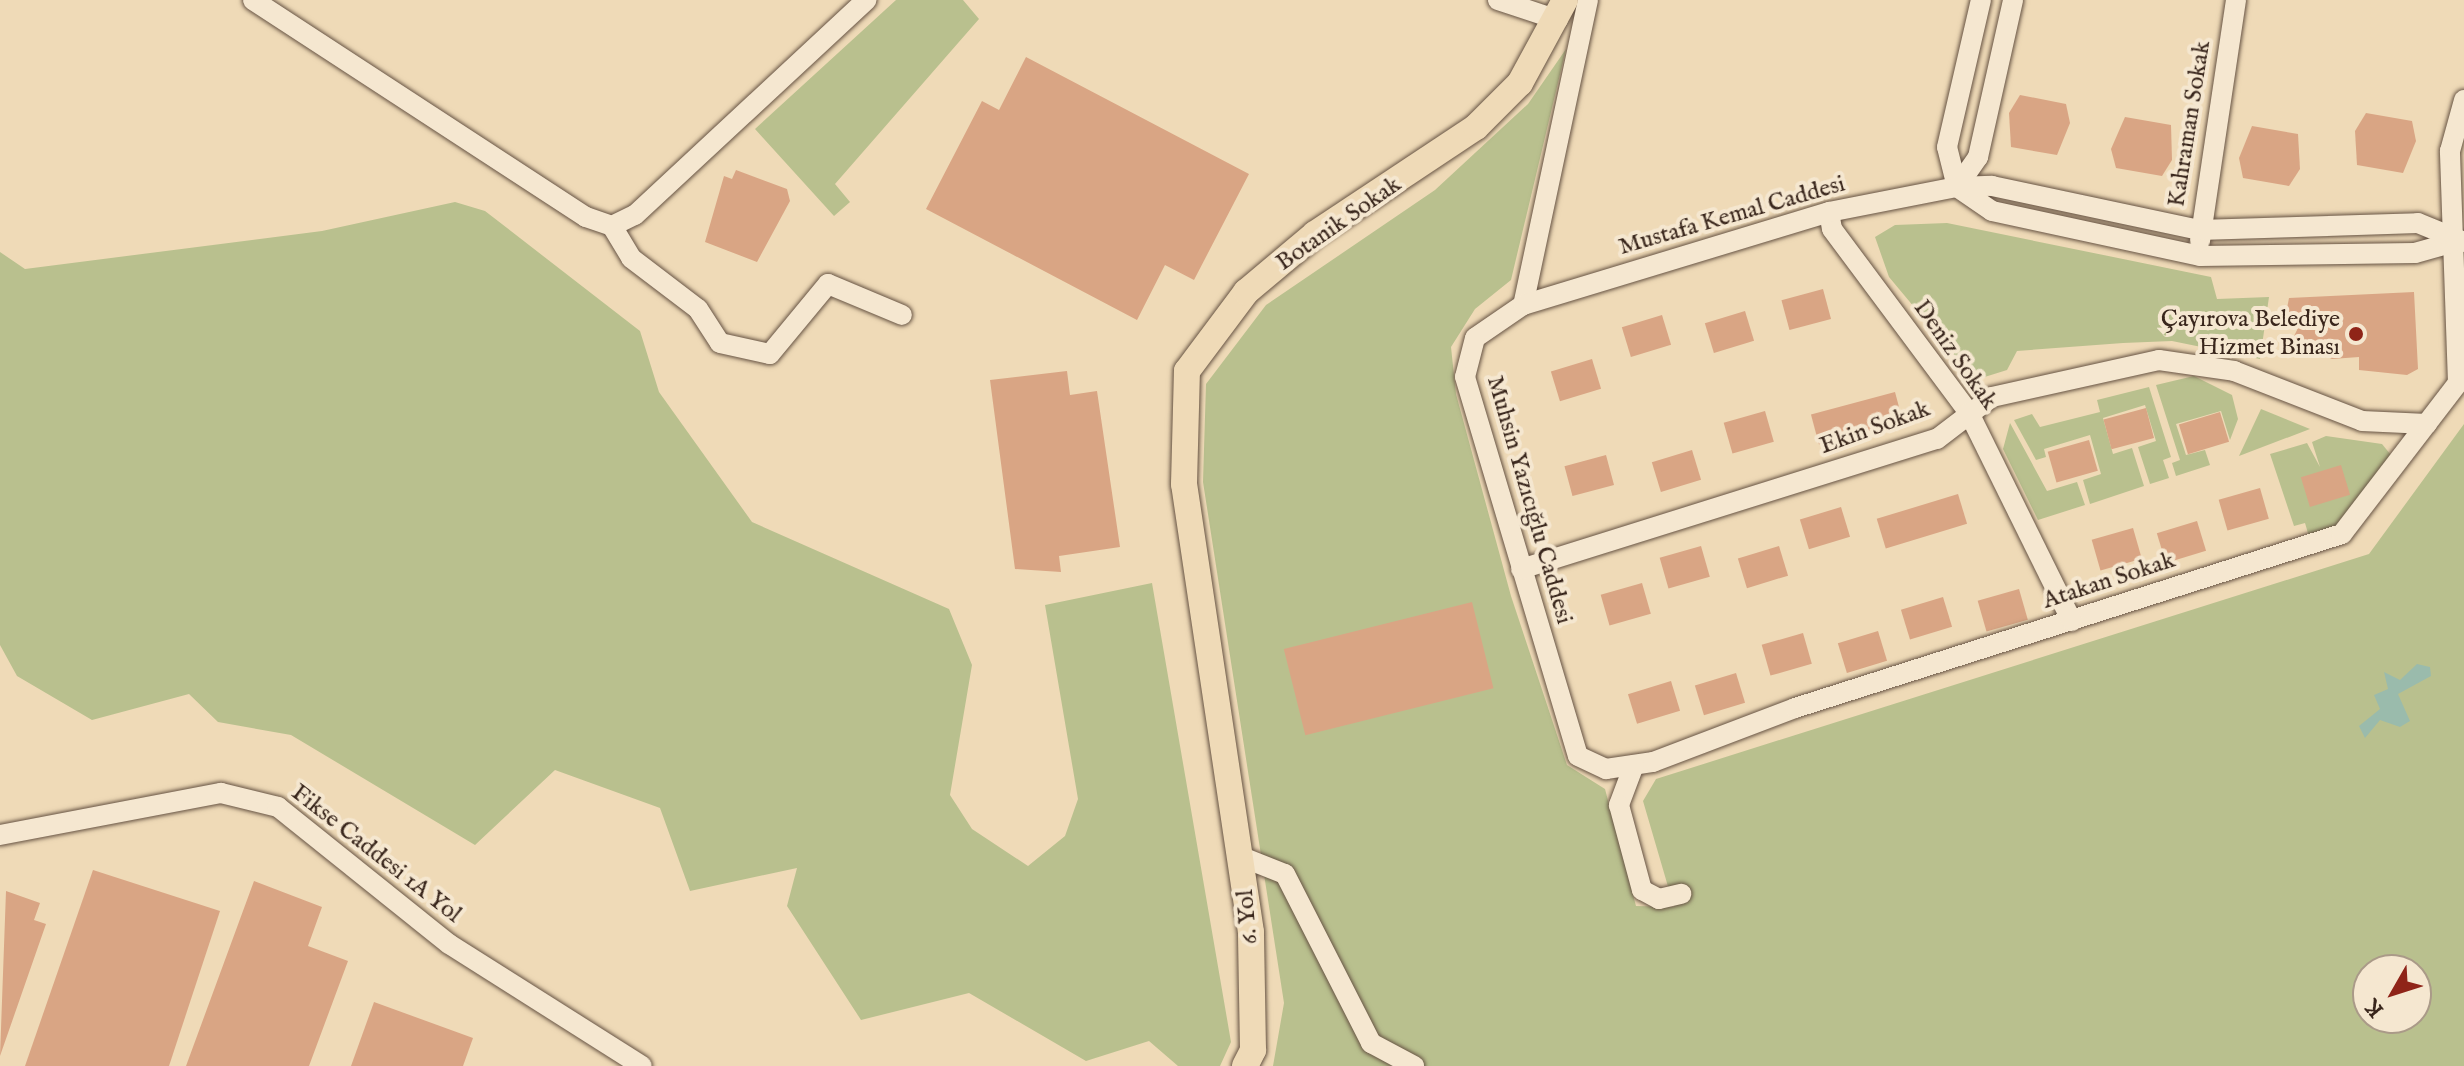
<!DOCTYPE html>
<meta charset="utf-8">
<style>
body{margin:0}
#map{position:relative;width:2464px;height:1066px;overflow:hidden;background:#efdab7;font-family:"IM FELL English",serif}
div>[style]{position:absolute}
[style*='--x']{left:calc(var(--x)*1px);top:calc(var(--y)*1px);width:calc(var(--w)*1px);rotate:calc(var(--a)*1deg)}
.green>*{inset:0;background:#b9c08e}
.water>*{inset:0;background:#9abbac}
.building>*{inset:0;background:#d9a584;transform-origin:0 0}
.roads{filter:drop-shadow(0 0 2px #665343) drop-shadow(0 0 2px #665343)}
.minor>*{height:20px;margin:-10px;padding:0 10px;transform-origin:10px;border-radius:10px;background:#f5e7d0}
.major>*{height:26px;margin:-13px;padding:0 13px;transform-origin:13px;border-radius:13px;background:#efdab7}
.dots>*{width:22px;height:22px;translate:-50% -50%;box-sizing:border-box;border:4px solid #f5e7d0;border-radius:50%}
span{translate:-50% -50%;white-space:nowrap;text-align:center;line-height:1.15;-webkit-text-stroke:8px #f5e7d0;paint-order:stroke}
.street-label{font-size:24px;color:#39261c}
.poi-label{font-size:24px;color:#39261c}
.right{translate:-100% -50%;text-align:right}
.north{position:absolute;left:2352px;top:954px;width:80px;height:80px;box-sizing:border-box;background:#f5e7d0;border:2px solid #aa9a88;border-radius:50%;rotate:231deg;font-size:22px;font-weight:700;line-height:32px;text-align:center;color:#39261c}
.north::after{content:'';display:block;margin:auto;width:28px;height:36px;background:#8f2418;clip-path:polygon(50% 0,100% 100%,50% 72%,0 100%)}
</style>
<div id="map">
<div class="green">
<i style="clip-path:polygon(896px 0,963px 0,979px 19px,835px 184px,850px 202px,834px 216px,755px 129px)"></i>
<i style="clip-path:polygon(evenodd,1566px 49px,1511px 280px,1475px 309px,1451px 347px,1456px 394px,1511px 596px,1567px 765px,1605px 789px,1636px 906px,1674px 907px,1643px 801px,1656px 779px,2369px 554px,2464px 424px,2464px 1066px,1273px 1066px,1284px 1003px,1203px 482px,1206px 384px,1266px 305px,1435px 190px,1528px 104px,1566px 49px,2368px 970px,2416px 970px,2416px 1018px,2368px 1018px,2368px 970px)"></i>
<i style="clip-path:polygon(455px 202px,485px 211px,640px 331px,659px 392px,752px 522px,949px 609px,972px 665px,950px 795px,972px 829px,1028px 866px,1065px 836px,1078px 799px,1045px 605px,1152px 583px,1231px 1042px,1220px 1066px,1178px 1066px,1149px 1041px,1086px 1061px,969px 993px,861px 1020px,787px 906px,797px 868px,690px 891px,660px 808px,555px 770px,475px 845px,291px 735px,218px 722px,189px 694px,92px 720px,17px 676px,0 645px,0 252px,25px 269px,322px 231px)"></i>
<i style="clip-path:polygon(1947px 223px,2211px 277px,2217px 299px,2269px 297px,2260px 359px,2172px 341px,2123px 343px,2017px 351px,2007px 370px,1975px 380px,1889px 277px,1875px 237px,1895px 225px)"></i>
<i style="clip-path:polygon(2194px 376px,2232px 395px,2238px 419px,2230px 440px,2221px 411px,2176px 424px,2186px 455px,2205px 450px,2210px 465px,2176px 476px,2172px 463px,2180px 460px,2156px 385px)"></i>
<i style="clip-path:polygon(2149px 387px,2171px 457px,2163px 460px,2169px 478px,2150px 484px,2138px 447px,2156px 441px,2145px 405px,2103px 418px,2113px 454px,2132px 448px,2144px 486px,2090px 504px,2083px 480px,2101px 474px,2090px 435px,2044px 449px,2046px 457px,2036px 460px,2014px 420px,2032px 414px,2040px 427px,2100px 412px,2097px 400px)"></i>
<i style="clip-path:polygon(2261px 409px,2310px 429px,2239px 456px)"></i>
<i style="clip-path:polygon(2010px 423px,2047px 491px,2077px 482px,2085px 505px,2038px 520px,2003px 449px)"></i>
<i style="clip-path:polygon(2326px 436px,2382px 444px,2395px 460px,2348px 522px,2310px 540px,2305px 523px,2294px 526px,2270px 454px,2307px 443px,2320px 467px,2312px 442px)"></i>
</div>
<div class="water">
<i style="clip-path:polygon(2417px 664px,2430px 667px,2431px 676px,2398px 694px,2410px 721px,2400px 727px,2380px 720px,2365px 738px,2359px 726px,2380px 709px,2374px 695px,2388px 689px,2384px 672px,2400px 680px)"></i>
</div>
<div class="building">
<i style="clip-path:polygon(1026px 57px,1249px 174px,1194px 280px,1165px 265px,1137px 320px,926px 209px,982px 101px,999px 110px)"></i>
<i style="clip-path:polygon(2020px 95px,2066px 104px,2070px 123px,2057px 155px,2011px 147px,2009px 113px)"></i>
<i style="clip-path:polygon(2366px 113px,2412px 121px,2416px 141px,2403px 173px,2357px 165px,2355px 131px)"></i>
<i style="clip-path:polygon(2125px 117px,2171px 125px,2172px 160px,2162px 176px,2116px 168px,2111px 149px)"></i>
<i style="clip-path:polygon(2252px 126px,2298px 134px,2300px 169px,2289px 186px,2243px 178px,2239px 158px)"></i>
<i style="clip-path:polygon(736px 170px,787px 189px,790px 201px,757px 262px,705px 242px,724px 176px,732px 179px)"></i>
<i style="left:1823px;top:289px;width:31px;height:43px;rotate:75deg"></i>
<i style="clip-path:polygon(2414px 292px,2418px 369px,2407px 375px,2359px 370px,2359px 357px,2332px 359px,2292px 340px,2298px 328px,2283px 329px,2289px 298px)"></i>
<i style="left:1745px;top:311px;width:31px;height:42px;rotate:73deg"></i>
<i style="left:1662px;top:315px;width:31px;height:42px;rotate:73deg"></i>
<i style="left:1592px;top:359px;width:31px;height:43px;rotate:73deg"></i>
<i style="clip-path:polygon(1067px 371px,1070px 395px,1097px 391px,1120px 547px,1059px 556px,1061px 572px,1015px 569px,990px 380px)"></i>
<i style="left:1895px;top:392px;width:31px;height:87px;rotate:75deg"></i>
<i style="left:2146px;top:408px;width:31px;height:44px;rotate:75deg"></i>
<i style="left:1765px;top:411px;width:32px;height:43px;rotate:74deg"></i>
<i style="left:2220px;top:412px;width:31px;height:43px;rotate:73deg"></i>
<i style="left:2089px;top:440px;width:32px;height:43px;rotate:74deg"></i>
<i style="left:1692px;top:450px;width:31px;height:42px;rotate:73deg"></i>
<i style="left:1606px;top:455px;width:31px;height:43px;rotate:75deg"></i>
<i style="left:2341px;top:465px;width:31px;height:42px;rotate:73deg"></i>
<i style="left:2260px;top:488px;width:32px;height:43px;rotate:74deg"></i>
<i style="left:1958px;top:494px;width:31px;height:85px;rotate:73deg"></i>
<i style="left:1841px;top:507px;width:31px;height:43px;rotate:73deg"></i>
<i style="left:2197px;top:521px;width:31px;height:42px;rotate:73deg"></i>
<i style="left:2133px;top:528px;width:32px;height:43px;rotate:74deg"></i>
<i style="left:1701px;top:546px;width:32px;height:43px;rotate:74deg"></i>
<i style="left:1779px;top:546px;width:31px;height:43px;rotate:73deg"></i>
<i style="left:1642px;top:583px;width:32px;height:43px;rotate:74deg"></i>
<i style="left:2019px;top:589px;width:32px;height:43px;rotate:74deg"></i>
<i style="left:1943px;top:597px;width:31px;height:44px;rotate:73deg"></i>
<i style="left:1472px;top:602px;width:89px;height:194px;rotate:76deg"></i>
<i style="left:1878px;top:631px;width:31px;height:42px;rotate:73deg"></i>
<i style="left:1803px;top:633px;width:32px;height:43px;rotate:74deg"></i>
<i style="left:1736px;top:673px;width:31px;height:43px;rotate:73deg"></i>
<i style="left:1671px;top:681px;width:31px;height:45px;rotate:73deg"></i>
<i style="clip-path:polygon(93px 870px,220px 911px,169px 1066px,25px 1066px)"></i>
<i style="clip-path:polygon(254px 881px,322px 907px,308px 946px,348px 961px,309px 1066px,186px 1066px)"></i>
<i style="clip-path:polygon(6px 891px,40px 903px,34px 920px,46px 924px,0 1056px)"></i>
<i style="clip-path:polygon(374px 1002px,473px 1038px,463px 1066px,351px 1066px)"></i>
</div>
<div class="roads">
<div class="minor">
<i style="--x:253;--y:0;--w:397;--a:33.1"></i>
<i style="--x:586;--y:217;--w:28;--a:19"></i>
<i style="--x:612;--y:226;--w:25;--a:-26"></i>
<i style="--x:635;--y:215;--w:316;--a:-42.9"></i>
<i style="--x:1498;--y:0;--w:63;--a:18.4"></i>
<i style="--x:1588;--y:0;--w:312;--a:102"></i>
<i style="--x:1523;--y:305;--w:58;--a:145.5"></i>
<i style="--x:1475;--y:338;--w:40;--a:104.4"></i>
<i style="--x:1465;--y:377;--w:395;--a:73.4"></i>
<i style="--x:1578;--y:756;--w:31;--a:25"></i>
<i style="--x:1606;--y:769;--w:48;--a:-8.5"></i>
<i style="--x:1653;--y:762;--w:152;--a:-20.8"></i>
<i style="--x:1795;--y:708;--w:574;--a:-17.65"></i>
<i style="--x:2342;--y:534;--w:190;--a:-52.5"></i>
<i style="--x:2458;--y:383;--w:232;--a:-92"></i>
<i style="--x:2450;--y:151;--w:53;--a:-74.6"></i>
<i style="--x:1957;--y:187;--w:42;--a:34.4"></i>
<i style="--x:1992;--y:211;--w:213;--a:12.2"></i>
<i style="--x:2200;--y:256;--w:215;--a:-0.8"></i>
<i style="--x:2415;--y:253;--w:45;--a:-15.6"></i>
<i style="--x:1957;--y:187;--w:37;--a:-55"></i>
<i style="--x:1978;--y:157;--w:161;--a:-77.4"></i>
<i style="--x:1957;--y:187;--w:41;--a:-104"></i>
<i style="--x:1947;--y:147;--w:151;--a:-77"></i>
<i style="--x:1829;--y:212;--w:17;--a:80"></i>
<i style="--x:1832;--y:229;--w:229;--a:53.3"></i>
<i style="--x:1969;--y:413;--w:232;--a:63.7"></i>
<i style="--x:612;--y:226;--w:37;--a:59"></i>
<i style="--x:631;--y:258;--w:84;--a:37.3"></i>
<i style="--x:698;--y:309;--w:40;--a:57.1"></i>
<i style="--x:720;--y:343;--w:51;--a:12.4"></i>
<i style="--x:770;--y:354;--w:91;--a:-50.4"></i>
<i style="--x:828;--y:284;--w:80;--a:22.7"></i>
<i style="--x:2200;--y:241;--w:244;--a:-81.5"></i>
<i style="--x:1523;--y:305;--w:320;--a:-16.9"></i>
<i style="--x:1829;--y:212;--w:130;--a:-11.1"></i>
<i style="--x:1957;--y:187;--w:35;--a:-2"></i>
<i style="--x:1992;--y:186;--w:212;--a:12"></i>
<i style="--x:2199;--y:230;--w:219;--a:-1.8"></i>
<i style="--x:2418;--y:223;--w:50;--a:22.4"></i>
<i style="--x:1521;--y:569;--w:436;--a:-17.4"></i>
<i style="--x:1937;--y:439;--w:69;--a:-37.4"></i>
<i style="--x:1992;--y:397;--w:171;--a:-12.5"></i>
<i style="--x:2159;--y:360;--w:76;--a:8.3"></i>
<i style="--x:2234;--y:371;--w:137;--a:21.3"></i>
<i style="--x:2362;--y:421;--w:65;--a:2.6"></i>
<i style="--x:1634;--y:765;--w:43;--a:110.6"></i>
<i style="--x:1619;--y:805;--w:88;--a:74.9"></i>
<i style="--x:1642;--y:890;--w:19;--a:28"></i>
<i style="--x:1659;--y:899;--w:23;--a:-13"></i>
<i style="--x:0;--y:835;--w:225;--a:-10.8"></i>
<i style="--x:221;--y:793;--w:59;--a:13.8"></i>
<i style="--x:278;--y:807;--w:219;--a:38.7"></i>
<i style="--x:449;--y:944;--w:228;--a:32.3"></i>
<i style="--x:1242;--y:857;--w:46;--a:21.6"></i>
<i style="--x:1285;--y:874;--w:190;--a:63"></i>
<i style="--x:1371;--y:1043;--w:49;--a:28.1"></i>
</div>
<div class="major">
<i style="--x:1245;--y:1066;--w:18;--a:-63"></i>
<i style="--x:1253;--y:1050;--w:118;--a:-91"></i>
<i style="--x:1251;--y:932;--w:453;--a:-98.5"></i>
<i style="--x:1184;--y:484;--w:113;--a:-88.5"></i>
<i style="--x:1187;--y:371;--w:99;--a:-53.2"></i>
<i style="--x:1246;--y:292;--w:90;--a:-40"></i>
<i style="--x:1315;--y:234;--w:193;--a:-33.6"></i>
<i style="--x:1476;--y:127;--w:62;--a:-45"></i>
<i style="--x:1520;--y:83;--w:94;--a:-61.5"></i>
</div>
</div>
<div class="dots">
<i style="left:2356px;top:334px;background:#8f2418"></i>
</div>
<div class="street-label">
<span style="left:2190px;top:124px;rotate:-81deg">Kahraman Sokak</span>
<span style="left:1732px;top:216px;rotate:-16deg">Mustafa Kemal Caddesi</span>
<span style="left:1339px;top:224px;rotate:-35deg">Botanik Sokak</span>
<span style="left:1955px;top:355px;rotate:55deg">Deniz Sokak</span>
<span style="left:1875px;top:428px;rotate:-20deg">Ekin Sokak</span>
<span style="left:1529px;top:500px;rotate:74deg">Muhsin Yazıcığlu Caddesi</span>
<span style="left:2109px;top:581px;rotate:-18deg">Atakan Sokak</span>
<span style="left:376px;top:854px;rotate:38deg">Fikse Caddesi 1A Yol</span>
<span style="left:1248px;top:917px;rotate:-95deg">6. Yol</span>
</div>
<div class="poi-label">
<span class="right" style="left:2340px;top:334px">Çayırova Belediye<br>Hizmet Binası</span>
</div>
<div class="north">K</div>
</div>
